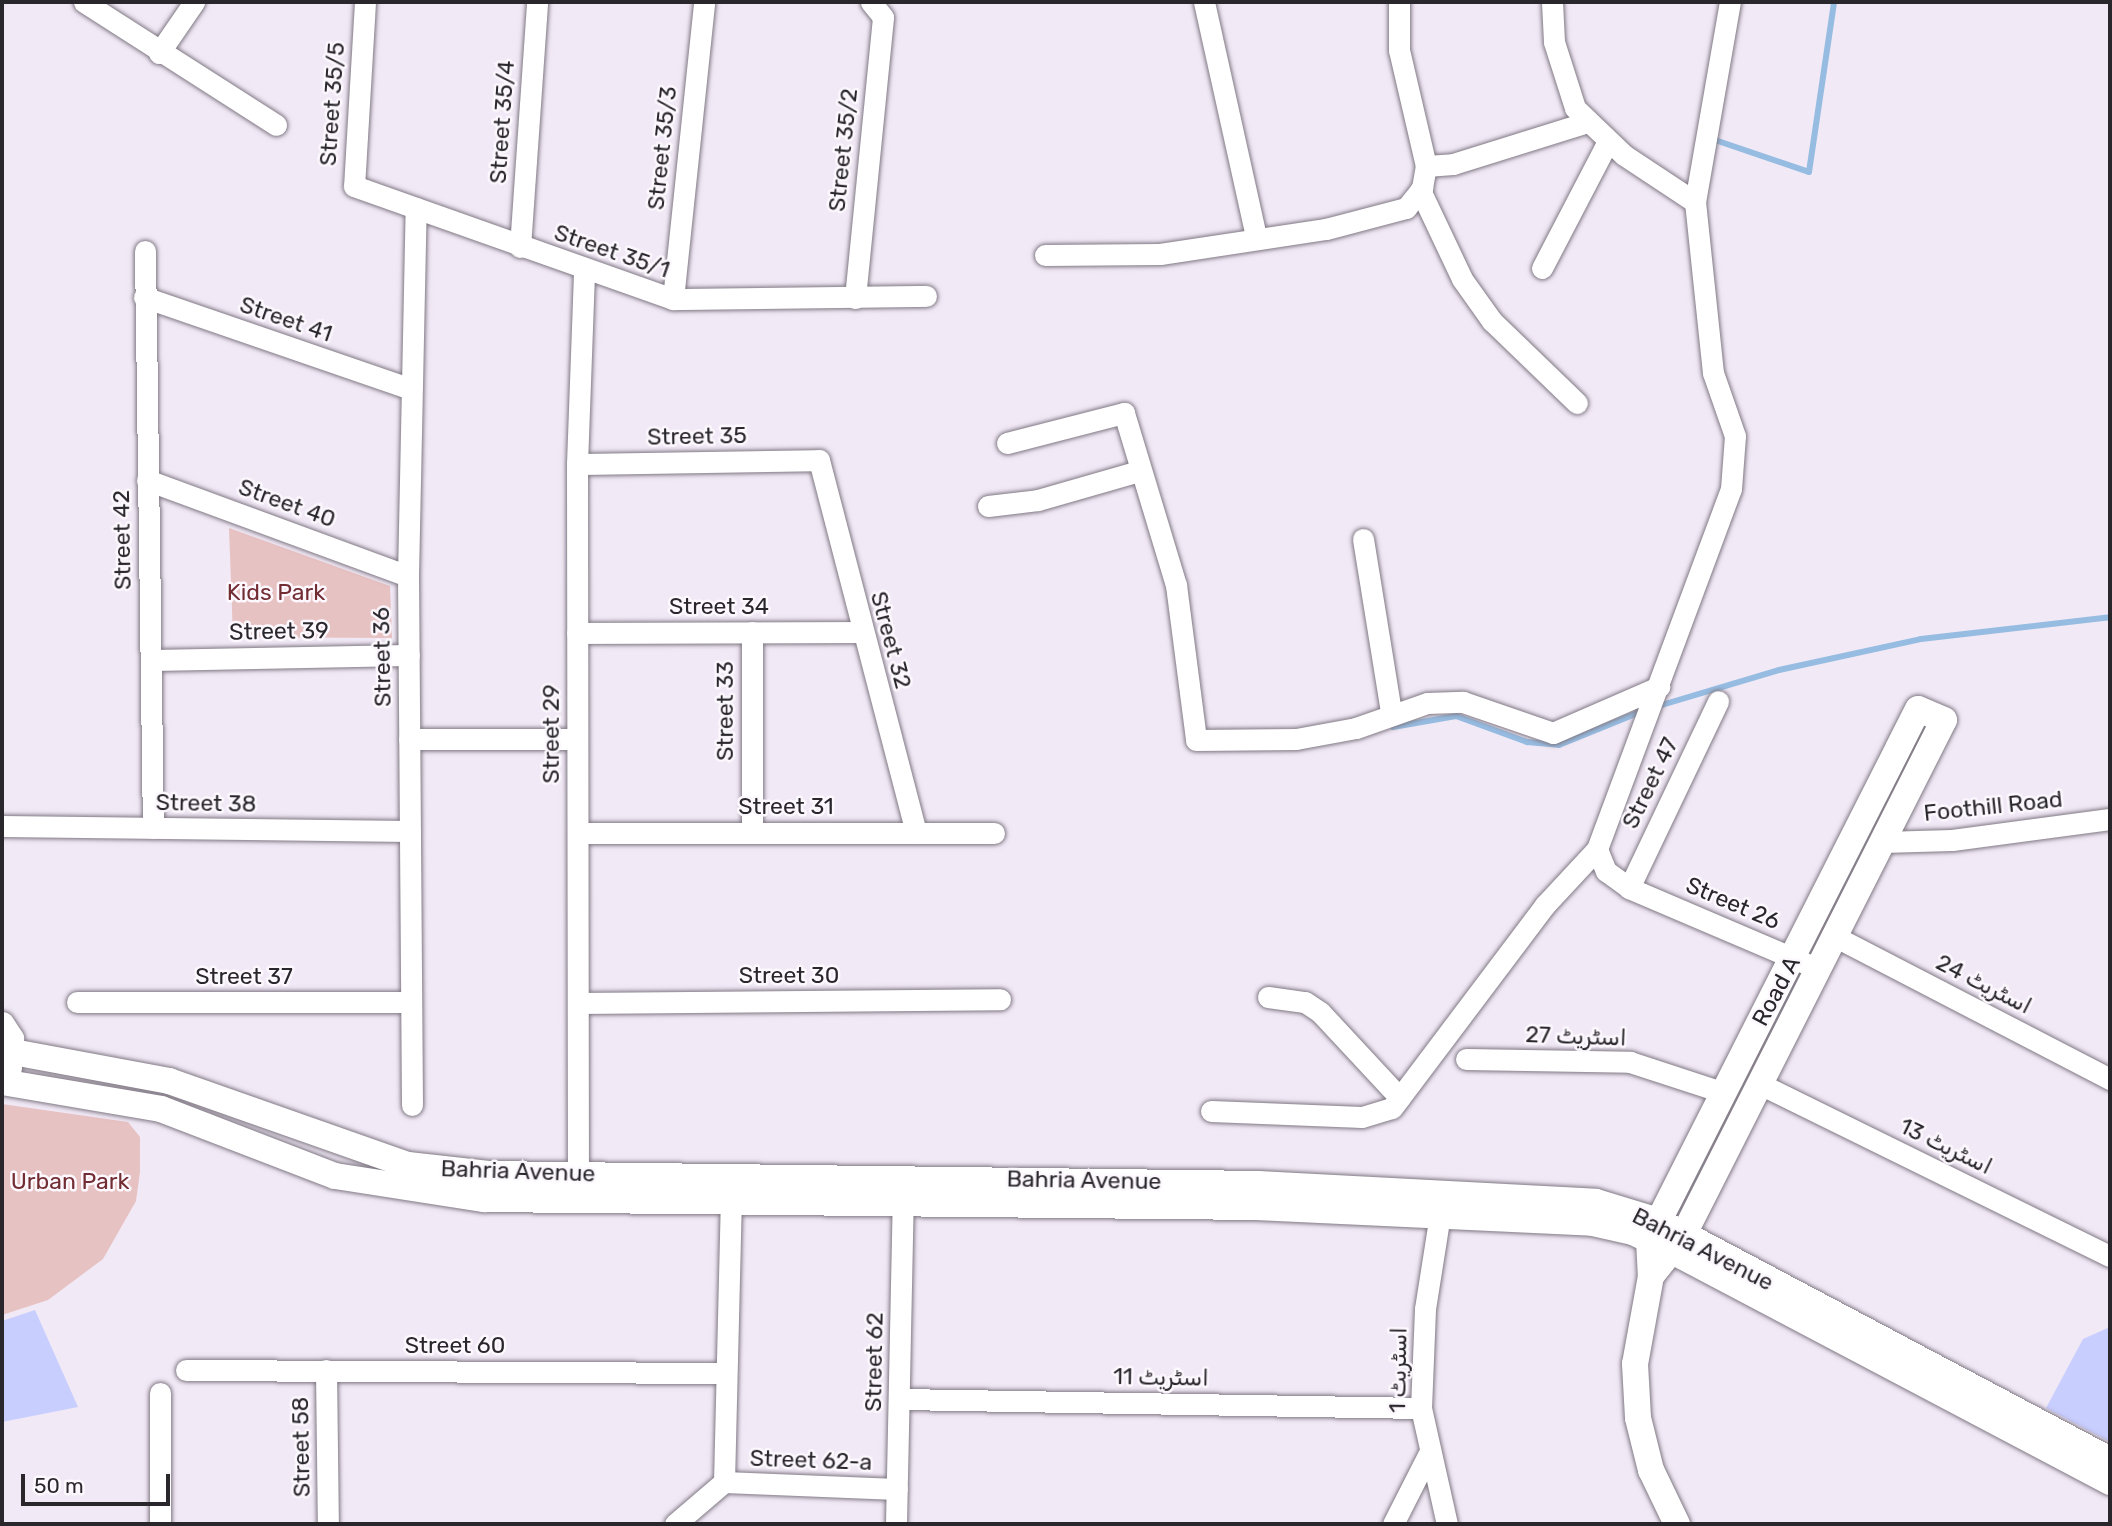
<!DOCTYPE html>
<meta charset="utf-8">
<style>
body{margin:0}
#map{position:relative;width:2112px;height:1526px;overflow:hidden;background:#f1e9f6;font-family:Rubik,Vazirmatn,sans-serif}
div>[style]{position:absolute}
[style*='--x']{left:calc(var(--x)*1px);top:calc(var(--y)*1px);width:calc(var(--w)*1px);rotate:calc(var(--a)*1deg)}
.green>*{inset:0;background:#e7c2c2}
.stream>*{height:6px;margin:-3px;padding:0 3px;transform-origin:3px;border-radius:3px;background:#96bce1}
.building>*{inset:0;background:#c8cefe}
.roads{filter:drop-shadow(0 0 2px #807984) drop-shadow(0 0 2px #807984)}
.minor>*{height:21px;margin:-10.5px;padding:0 10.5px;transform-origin:10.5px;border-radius:10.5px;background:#fff}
.tertiary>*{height:26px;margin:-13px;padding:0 13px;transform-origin:13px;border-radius:13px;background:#fff}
span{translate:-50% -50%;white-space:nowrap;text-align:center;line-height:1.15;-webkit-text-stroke:5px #fcf8fe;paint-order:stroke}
.street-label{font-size:23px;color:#2a272c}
.park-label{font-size:23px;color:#722d33}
.frame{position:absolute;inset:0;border:4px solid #2a272c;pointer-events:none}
.scale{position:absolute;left:21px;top:1474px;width:149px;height:32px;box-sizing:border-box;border:4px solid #2a272c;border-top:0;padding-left:9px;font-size:21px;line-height:24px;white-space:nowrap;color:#2a272c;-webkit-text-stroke:5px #fcf8fe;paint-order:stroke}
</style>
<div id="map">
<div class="green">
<i style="clip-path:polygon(229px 528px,390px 586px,392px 638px,233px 637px)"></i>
<i style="clip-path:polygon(2px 1104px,128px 1122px,140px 1137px,140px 1172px,136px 1201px,103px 1259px,48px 1300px,2px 1315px)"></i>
</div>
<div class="stream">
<i style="--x:1715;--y:140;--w:99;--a:18.8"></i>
<i style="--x:1809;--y:172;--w:172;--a:-81.6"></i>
<i style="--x:1655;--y:707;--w:129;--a:-16.6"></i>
<i style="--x:1779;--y:670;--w:145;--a:-12.3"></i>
<i style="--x:1921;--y:639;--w:190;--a:-6.6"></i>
<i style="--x:1393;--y:727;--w:64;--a:-9.9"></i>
<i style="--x:1456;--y:716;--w:76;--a:20.1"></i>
<i style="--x:1527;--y:742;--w:32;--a:5"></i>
<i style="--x:1559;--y:745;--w:93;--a:-22.1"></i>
</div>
<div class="building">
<i style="clip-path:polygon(35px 1310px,78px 1407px,2px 1422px,2px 1321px)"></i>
<i style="clip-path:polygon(2110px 1327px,2110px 1442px,2046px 1408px,2083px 1339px)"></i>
</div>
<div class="roads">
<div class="minor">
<i style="--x:84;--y:2;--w:228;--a:32.6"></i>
<i style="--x:365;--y:2;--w:184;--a:93.4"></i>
<i style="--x:354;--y:186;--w:338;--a:19.5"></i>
<i style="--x:673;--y:299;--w:253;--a:-0.7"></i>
<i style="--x:1204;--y:2;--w:240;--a:77.5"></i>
<i style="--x:1552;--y:2;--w:40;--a:87.1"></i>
<i style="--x:1554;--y:42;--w:69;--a:72.3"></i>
<i style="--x:1575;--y:108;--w:68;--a:43.8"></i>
<i style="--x:1624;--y:155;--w:85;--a:33.5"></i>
<i style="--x:159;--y:53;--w:62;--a:-55.5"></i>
<i style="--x:1426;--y:166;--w:27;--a:-4"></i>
<i style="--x:1453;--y:164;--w:141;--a:-17.3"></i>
<i style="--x:1420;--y:190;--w:98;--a:64.7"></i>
<i style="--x:1462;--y:279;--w:52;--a:54.5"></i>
<i style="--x:1492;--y:321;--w:118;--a:44"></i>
<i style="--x:520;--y:247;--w:246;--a:-86"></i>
<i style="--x:145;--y:251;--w:577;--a:89.21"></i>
<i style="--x:1045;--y:255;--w:115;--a:-0.5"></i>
<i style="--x:1160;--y:254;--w:168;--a:-8.6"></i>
<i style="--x:1326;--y:229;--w:83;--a:-14.7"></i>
<i style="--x:1406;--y:208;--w:26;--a:-51"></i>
<i style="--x:1422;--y:188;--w:22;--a:-80"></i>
<i style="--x:1426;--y:166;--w:119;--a:-103.1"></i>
<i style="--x:1399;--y:50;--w:48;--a:-90"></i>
<i style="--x:1542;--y:268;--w:143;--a:-62.5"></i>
<i style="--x:144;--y:297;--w:282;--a:19"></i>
<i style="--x:855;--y:298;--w:282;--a:-84.3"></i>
<i style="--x:883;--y:17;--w:19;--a:-129"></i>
<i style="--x:673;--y:299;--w:299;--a:-84"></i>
<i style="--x:1007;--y:443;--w:121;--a:-14.4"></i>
<i style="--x:1124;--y:413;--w:180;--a:73.2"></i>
<i style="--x:1176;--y:585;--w:156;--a:82.6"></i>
<i style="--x:1196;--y:740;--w:100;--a:-0.6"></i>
<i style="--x:1296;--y:739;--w:61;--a:-10.4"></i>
<i style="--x:1356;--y:728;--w:75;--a:-19.4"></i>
<i style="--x:1427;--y:703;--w:36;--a:-2"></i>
<i style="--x:1463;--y:702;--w:95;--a:19"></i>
<i style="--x:1553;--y:733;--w:116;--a:-23.5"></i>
<i style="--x:577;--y:464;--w:242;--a:-0.9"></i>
<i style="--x:819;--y:460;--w:385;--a:75.4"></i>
<i style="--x:147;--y:480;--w:278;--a:20.2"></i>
<i style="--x:988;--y:506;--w:50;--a:-6.8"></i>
<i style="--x:1038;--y:500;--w:105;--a:-16"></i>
<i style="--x:1363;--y:539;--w:175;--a:80.8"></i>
<i style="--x:752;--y:632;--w:200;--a:90"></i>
<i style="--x:577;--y:633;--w:285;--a:-0.2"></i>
<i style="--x:151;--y:660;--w:258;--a:-1.1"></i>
<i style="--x:409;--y:739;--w:168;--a:0"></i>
<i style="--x:2;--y:826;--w:408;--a:0.7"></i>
<i style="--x:578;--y:833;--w:416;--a:0"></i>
<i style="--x:1882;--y:842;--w:70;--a:-1.6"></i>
<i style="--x:1952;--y:840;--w:159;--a:-7.6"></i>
<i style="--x:1597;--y:849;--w:24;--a:68"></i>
<i style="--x:1606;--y:871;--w:29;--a:36"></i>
<i style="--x:1629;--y:888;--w:204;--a:23.1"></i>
<i style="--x:1629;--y:888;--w:207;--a:-64.5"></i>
<i style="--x:1834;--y:936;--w:311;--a:27.4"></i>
<i style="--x:1268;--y:997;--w:37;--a:8"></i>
<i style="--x:1305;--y:1002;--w:18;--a:34"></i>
<i style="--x:1320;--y:1012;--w:117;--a:47.1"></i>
<i style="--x:77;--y:1002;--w:334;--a:0"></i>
<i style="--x:578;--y:1003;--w:422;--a:-0.5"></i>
<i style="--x:1466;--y:1059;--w:164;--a:1"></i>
<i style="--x:1630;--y:1062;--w:97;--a:18.1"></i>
<i style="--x:1758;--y:1083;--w:392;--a:26.2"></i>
<i style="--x:412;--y:1105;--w:529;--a:-90.43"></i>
<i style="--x:408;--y:576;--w:368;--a:-88.8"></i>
<i style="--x:1211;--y:1111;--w:151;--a:2.3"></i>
<i style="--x:1362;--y:1117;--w:31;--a:-17"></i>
<i style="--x:1392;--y:1108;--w:254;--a:-53"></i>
<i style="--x:1545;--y:905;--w:76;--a:-47.1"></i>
<i style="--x:1597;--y:849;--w:384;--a:-69.6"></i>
<i style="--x:1731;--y:489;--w:53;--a:-85.7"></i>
<i style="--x:1735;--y:436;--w:67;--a:-109.2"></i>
<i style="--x:1713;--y:373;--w:172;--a:-96"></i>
<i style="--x:1695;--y:202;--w:203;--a:-80.1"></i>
<i style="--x:578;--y:1191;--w:727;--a:-90.08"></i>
<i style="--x:577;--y:464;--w:195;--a:-87.9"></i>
<i style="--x:1440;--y:1214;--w:96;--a:99"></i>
<i style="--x:1425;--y:1309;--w:99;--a:92.3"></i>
<i style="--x:1421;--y:1408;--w:119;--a:77.4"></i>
<i style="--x:186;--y:1370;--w:538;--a:0.32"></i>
<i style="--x:326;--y:1370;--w:154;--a:89.3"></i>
<i style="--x:160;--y:1393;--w:131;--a:90"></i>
<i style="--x:900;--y:1399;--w:521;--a:0.99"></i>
<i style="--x:724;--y:1482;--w:282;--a:-88.6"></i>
<i style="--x:724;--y:1482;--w:173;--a:2.3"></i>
<i style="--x:675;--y:1524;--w:65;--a:-40.6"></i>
<i style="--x:896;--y:1524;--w:324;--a:-88.8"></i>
<i style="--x:1393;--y:1524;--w:80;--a:-63.1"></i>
</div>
<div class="tertiary">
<i style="--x:2;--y:1025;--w:17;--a:57"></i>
<i style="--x:11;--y:1039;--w:29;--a:94"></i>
<i style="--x:13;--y:1052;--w:159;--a:10.5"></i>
<i style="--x:169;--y:1081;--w:253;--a:19.4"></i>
<i style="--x:408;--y:1165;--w:81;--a:6.4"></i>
<i style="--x:488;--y:1174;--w:770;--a:0.74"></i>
<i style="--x:1258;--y:1184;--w:338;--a:3"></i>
<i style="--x:1596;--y:1202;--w:66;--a:16.8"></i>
<i style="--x:1659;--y:1221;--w:510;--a:27.92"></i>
<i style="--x:2;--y:1082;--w:161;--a:9.6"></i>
<i style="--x:161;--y:1109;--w:186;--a:21.1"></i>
<i style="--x:335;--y:1176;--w:151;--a:8.8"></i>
<i style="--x:484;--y:1199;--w:772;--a:0.59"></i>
<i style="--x:1256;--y:1207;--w:337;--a:2.7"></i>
<i style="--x:1593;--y:1223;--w:41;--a:12.7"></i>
<i style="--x:1633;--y:1232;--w:46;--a:26"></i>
<i style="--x:1674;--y:1252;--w:493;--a:27.8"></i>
<i style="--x:1651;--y:1276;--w:51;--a:-51.3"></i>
<i style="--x:1683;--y:1236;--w:578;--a:-63.17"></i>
<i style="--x:1944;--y:720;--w:28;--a:-157"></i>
<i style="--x:1918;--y:709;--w:595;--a:116.87"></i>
<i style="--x:1649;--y:1240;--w:36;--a:87"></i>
<i style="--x:1651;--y:1276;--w:89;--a:100.3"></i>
<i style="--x:1635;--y:1364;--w:54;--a:86.8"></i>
<i style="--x:1638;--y:1418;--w:54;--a:76"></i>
<i style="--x:1651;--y:1470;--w:60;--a:64.3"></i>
</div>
</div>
<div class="street-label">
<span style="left:332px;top:104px;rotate:-86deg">Street 35/5</span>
<span style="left:502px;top:122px;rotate:-86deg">Street 35/4</span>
<span style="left:662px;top:148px;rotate:-84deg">Street 35/3</span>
<span style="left:843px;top:150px;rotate:-84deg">Street 35/2</span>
<span style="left:612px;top:251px;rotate:19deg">Street 35/1</span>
<span style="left:286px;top:319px;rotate:19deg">Street 41</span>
<span style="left:697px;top:436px;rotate:-1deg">Street 35</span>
<span style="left:287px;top:503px;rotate:20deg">Street 40</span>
<span style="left:122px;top:540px;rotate:-91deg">Street 42</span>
<span style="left:719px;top:606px">Street 34</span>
<span style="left:279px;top:631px;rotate:-1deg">Street 39</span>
<span style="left:891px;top:640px;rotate:75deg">Street 32</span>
<span style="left:382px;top:657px;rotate:-91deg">Street 36</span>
<span style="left:725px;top:711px;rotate:-90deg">Street 33</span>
<span style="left:551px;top:734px;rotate:-90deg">Street 29</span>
<span style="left:1650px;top:783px;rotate:-64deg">Street 47</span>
<span style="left:206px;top:803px;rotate:1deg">Street 38</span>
<span style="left:786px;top:806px">Street 31</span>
<span style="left:1993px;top:806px;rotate:-6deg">Foothill Road</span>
<span style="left:1733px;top:903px;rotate:23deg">Street 26</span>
<span style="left:789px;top:975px">Street 30</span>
<span style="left:244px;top:976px">Street 37</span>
<span style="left:1984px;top:984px;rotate:27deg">اسٹریٹ 24</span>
<span style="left:1776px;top:991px;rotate:-62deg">Road A</span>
<span style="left:1576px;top:1036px;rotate:2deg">اسٹریٹ 27</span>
<span style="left:1946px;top:1146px;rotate:26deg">اسٹریٹ 13</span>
<span style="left:518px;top:1171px;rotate:2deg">Bahria Avenue</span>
<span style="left:1084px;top:1180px;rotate:1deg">Bahria Avenue</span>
<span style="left:1703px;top:1249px;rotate:27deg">Bahria Avenue</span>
<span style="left:455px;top:1345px">Street 60</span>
<span style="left:874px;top:1362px;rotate:-89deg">Street 62</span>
<span style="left:1398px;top:1370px;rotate:-89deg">اسٹریٹ 1</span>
<span style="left:1161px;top:1377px;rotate:1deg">اسٹریٹ 11</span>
<span style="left:301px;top:1447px;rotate:-91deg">Street 58</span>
<span style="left:811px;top:1460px;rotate:2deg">Street 62-a</span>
</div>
<div class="park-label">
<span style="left:276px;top:592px">Kids Park</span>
<span style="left:70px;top:1181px">Urban Park</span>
</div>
<div class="frame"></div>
<div class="scale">50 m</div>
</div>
